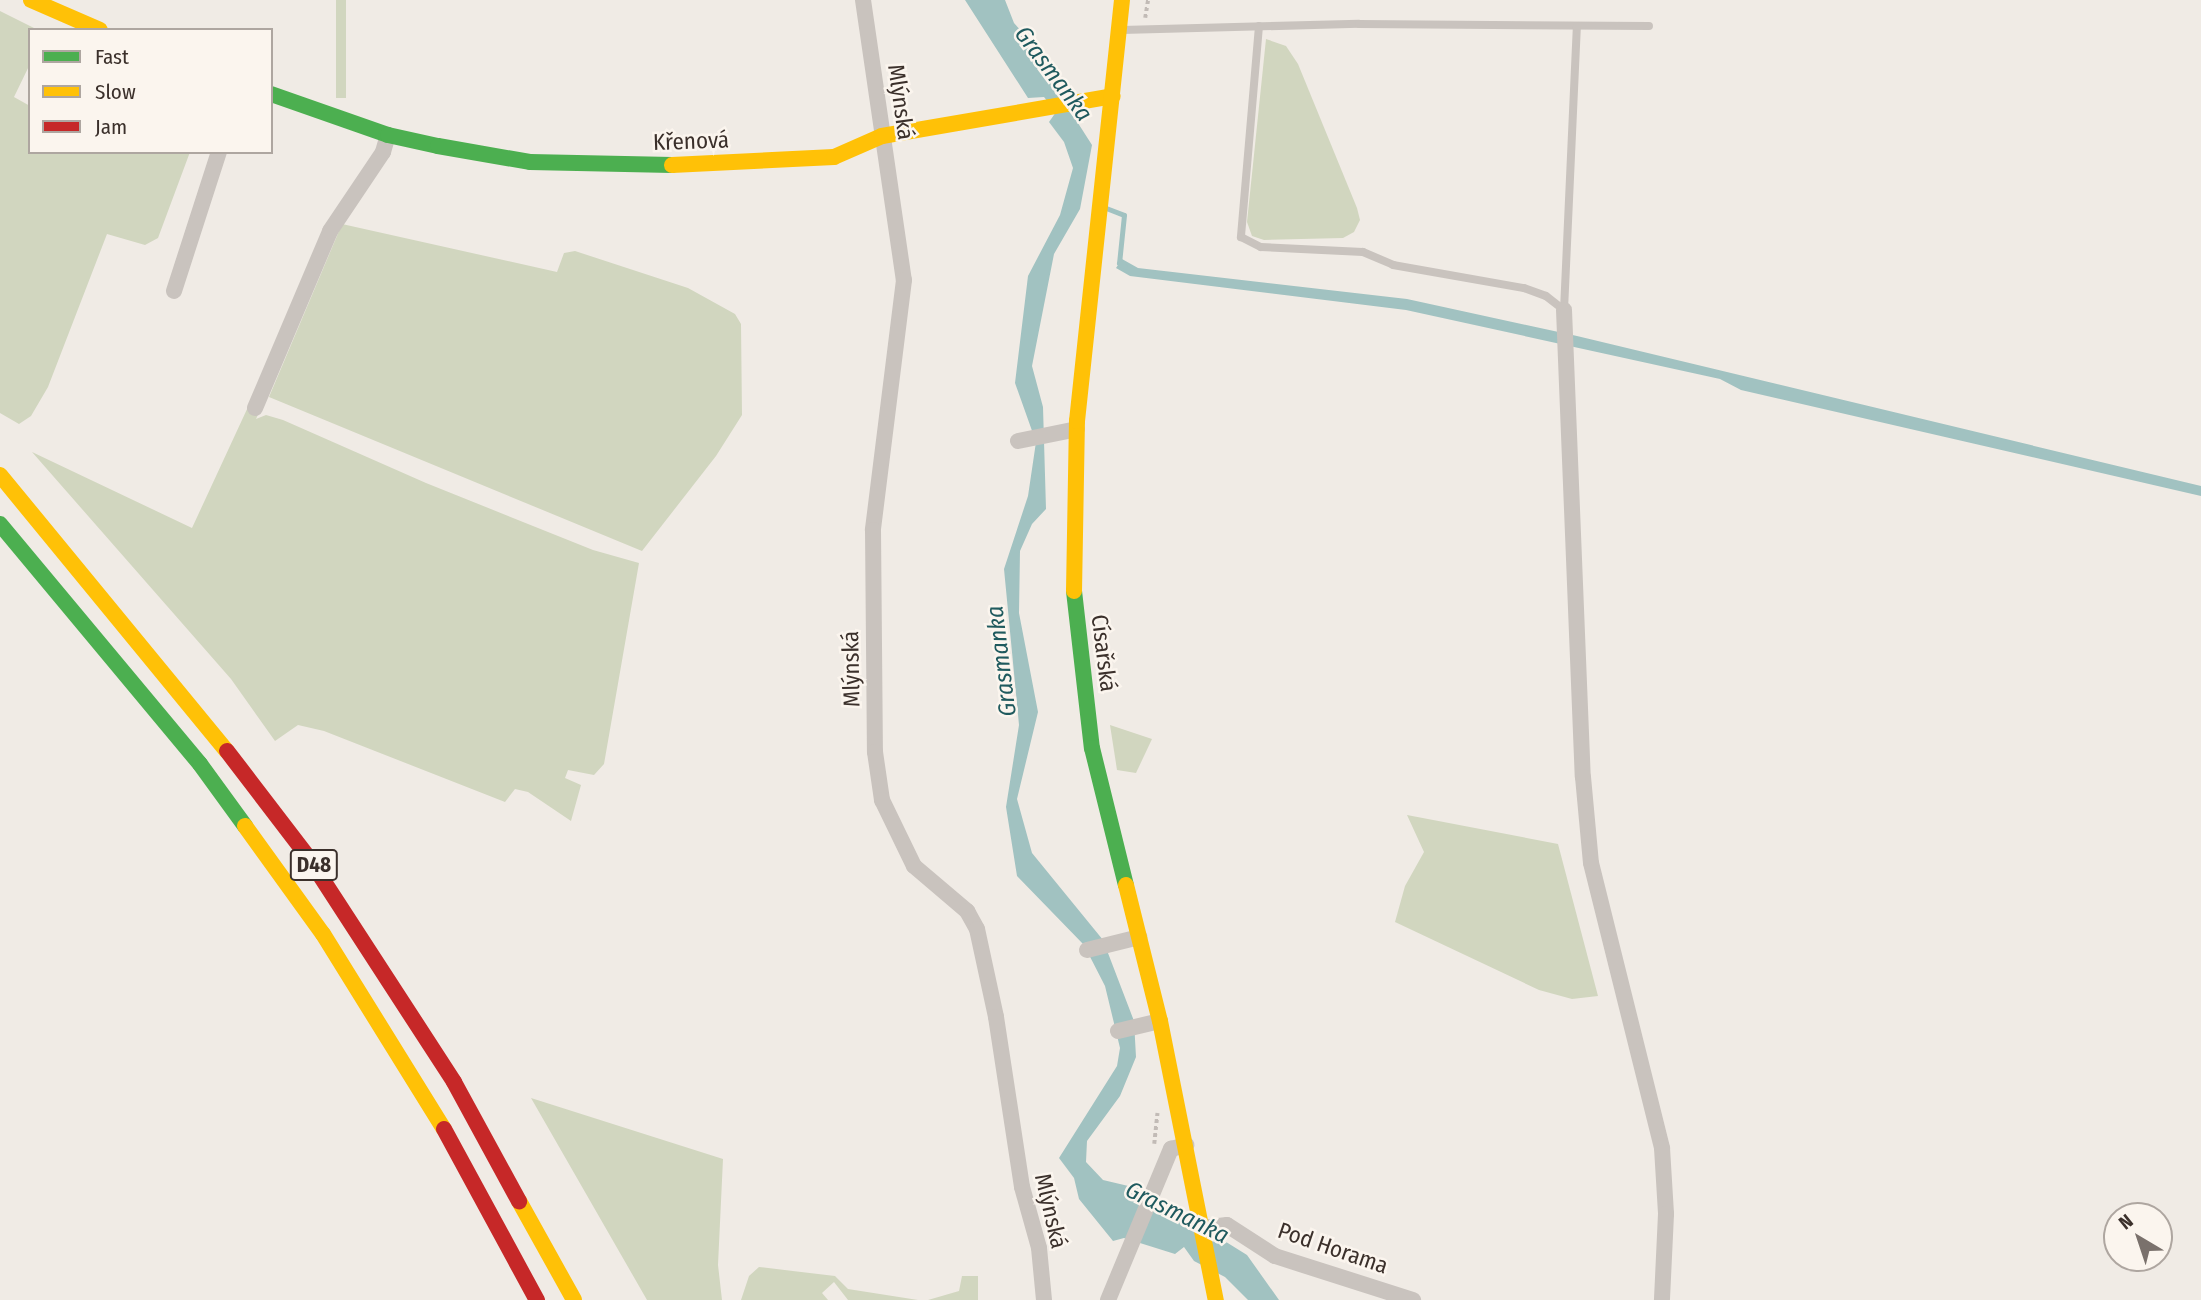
<!DOCTYPE html>
<meta charset="utf-8">
<style>
body{margin:0}
#map{position:relative;width:2201px;height:1300px;overflow:hidden;background:#f0ebe5;font-family:"Fira Sans Condensed",sans-serif}
div>[style]{position:absolute}
[style*='--x']{left:calc(var(--x)*1px);top:calc(var(--y)*1px);width:calc(var(--w)*1px);rotate:calc(var(--a)*1deg)}
.green>*{inset:0;background:#d1d6bf;transform-origin:0 0}
.water>*{inset:0;background:#a1c2c1}
.stream>*{height:5px;margin:-2.5px;padding:0 2.5px;transform-origin:2.5px;border-radius:2.5px;background:#a1c2c1}
.path>*{height:3.5px;margin-top:-1.75px;transform-origin:0;background:repeating-linear-gradient(90deg,#c2bbb6 0 3.5px,transparent 0 7px)}
.lane>*{height:8px;margin:-4px;padding:0 4px;transform-origin:4px;border-radius:4px;background:#c9c3be}
.street>*{height:16px;margin:-8px;padding:0 8px;transform-origin:8px;border-radius:8px;background:#c9c3be}
.fast>*{height:16px;margin:-8px;padding:0 8px;transform-origin:8px;border-radius:8px;background:#4caf50}
.slow>*{height:16px;margin:-8px;padding:0 8px;transform-origin:8px;border-radius:8px;background:#ffc107}
.jam>*{height:16px;margin:-8px;padding:0 8px;transform-origin:8px;border-radius:8px;background:#c62828}
span{translate:-50% -50%;white-space:nowrap;text-align:center;line-height:1.15;-webkit-text-stroke:5px #fbf5ee;paint-order:stroke}
.shield-label span{padding:2px 5px;background:#fbf5ee;border:2px solid;border-radius:5px;-webkit-text-stroke-width:0}
.shield-label{font-size:21px;color:#3b302b;font-weight:700}
.street-label{font-size:23px;color:#3b302b}
.water-label{font-size:24px;color:#1f5a5e;font-style:italic}
.legend{position:absolute;left:28px;top:28px;width:245px;height:126px;box-sizing:border-box;background:#fbf5ee;border:2px solid #aea6a0;margin:0;padding:9px 12px;list-style:none;font-size:21px;color:#3b302b}
.legend li{display:flex;align-items:center;gap:14px;height:35px}
.legend b{width:35px;border:2px solid #aea6a0}
.north{position:absolute;left:2103px;top:1202px;width:70px;height:70px;box-sizing:border-box;background:#fbf5ee;border:2px solid #aea6a0;border-radius:50%;rotate:321deg;font-size:19px;font-weight:700;line-height:28px;text-align:center;color:#3b302b}
.north::after{content:'';display:block;margin:auto;width:24px;height:32px;background:#7a716c;clip-path:polygon(50% 0,100% 100%,50% 72%,0 100%)}
</style>
<div id="map">
<div class="green">
<i style="left:336px;top:0;width:10px;height:98px"></i>
<i style="clip-path:polygon(0 11px,38px 30px,30px 30px,30px 64px,14px 97px,30px 106px,30px 152px,190px 152px,158px 238px,145px 245px,107px 234px,48px 387px,31px 416px,19px 424px,0 413px)"></i>
<i style="clip-path:polygon(1266px 39px,1286px 46px,1298px 64px,1357px 208px,1360px 220px,1354px 232px,1343px 238px,1264px 240px,1252px 236px,1247px 222px)"></i>
<i style="clip-path:polygon(342px 224px,557px 272px,564px 253px,575px 251px,688px 288px,735px 314px,741px 324px,742px 415px,716px 456px,642px 551px,269px 397px)"></i>
<i style="clip-path:polygon(248px 407px,261px 408px,256px 419px,266px 415px,283px 420px,426px 483px,593px 550px,639px 563px,604px 764px,594px 775px,568px 770px,565px 778px,581px 785px,571px 821px,528px 792px,515px 789px,505px 802px,324px 731px,298px 725px,275px 741px,231px 679px,32px 452px,192px 528px)"></i>
<i style="clip-path:polygon(1110px 725px,1152px 739px,1136px 773px,1117px 770px)"></i>
<i style="clip-path:polygon(1407px 815px,1558px 844px,1598px 996px,1572px 999px,1539px 990px,1395px 922px,1405px 886px,1424px 852px)"></i>
<i style="clip-path:polygon(531px 1098px,723px 1159px,718px 1265px,722px 1300px,647px 1300px)"></i>
<i style="clip-path:polygon(759px 1267px,835px 1276px,848px 1289px,918px 1300px,848px 1300px,834px 1282px,822px 1293px,828px 1300px,741px 1300px,749px 1276px)"></i>
<i style="clip-path:polygon(962px 1276px,978px 1276px,978px 1300px,928px 1300px,959px 1291px)"></i>
</div>
<div class="water">
<i style="clip-path:polygon(965px 0,1005px 0,1014px 23px,1047px 60px,1069px 109px,1092px 145px,1080px 209px,1054px 254px,1032px 366px,1043px 407px,1046px 509px,1032px 524px,1020px 551px,1019px 613px,1038px 712px,1017px 799px,1032px 853px,1103px 940px,1134px 1021px,1136px 1057px,1120px 1096px,1087px 1141px,1086px 1162px,1103px 1180px,1141px 1189px,1247px 1255px,1279px 1300px,1248px 1300px,1225px 1277px,1194px 1261px,1184px 1247px,1175px 1254px,1124px 1238px,1113px 1241px,1079px 1199px,1074px 1178px,1059px 1158px,1117px 1066px,1120px 1048px,1105px 986px,1084px 945px,1017px 876px,1006px 807px,1019px 725px,1004px 569px,1028px 496px,1036px 442px,1015px 383px,1028px 276px,1060px 215px,1073px 168px,1064px 142px,1049px 122px,1056px 112px,1044px 97px,1028px 98px)"></i>
<i style="clip-path:polygon(1122px 259px,1138px 268px,1407px 299px,1577px 336px,2201px 486px,2201px 496px,1741px 390px,1720px 379px,1406px 310px,1130px 276px,1116px 268px)"></i>
</div>
<div class="stream">
<i style="--x:1106;--y:208;--w:19;--a:21"></i>
<i style="--x:1124;--y:215;--w:48;--a:95.9"></i>
<i style="--x:1119;--y:263;--w:6;--a:31"></i>
</div>
<div class="path">
<i style="--x:1145;--y:18;--w:18;--a:-81"></i>
<i style="--x:1154;--y:1144;--w:31;--a:-84"></i>
</div>
<div class="lane">
<i style="--x:1259;--y:26;--w:212;--a:94.9"></i>
<i style="--x:1241;--y:237;--w:22;--a:27"></i>
<i style="--x:1261;--y:247;--w:102;--a:2.8"></i>
<i style="--x:1363;--y:252;--w:33;--a:23"></i>
<i style="--x:1393;--y:265;--w:133;--a:10"></i>
<i style="--x:1524;--y:288;--w:23;--a:20"></i>
<i style="--x:1546;--y:296;--w:23;--a:38"></i>
<i style="--x:1122;--y:30;--w:237;--a:-1.5"></i>
<i style="--x:1359;--y:24;--w:290;--a:0.4"></i>
<i style="--x:1564;--y:310;--w:284;--a:-87.4"></i>
</div>
<div class="street">
<i style="--x:863;--y:0;--w:283;--a:81.7"></i>
<i style="--x:904;--y:280;--w:252;--a:97.1"></i>
<i style="--x:873;--y:530;--w:222;--a:89.5"></i>
<i style="--x:875;--y:752;--w:49;--a:81.7"></i>
<i style="--x:882;--y:800;--w:73;--a:64.1"></i>
<i style="--x:914;--y:866;--w:70;--a:40.3"></i>
<i style="--x:967;--y:911;--w:21;--a:61"></i>
<i style="--x:977;--y:929;--w:90;--a:77.8"></i>
<i style="--x:996;--y:1017;--w:172;--a:81.3"></i>
<i style="--x:1022;--y:1187;--w:63;--a:74.4"></i>
<i style="--x:1039;--y:1248;--w:52;--a:84.5"></i>
<i style="--x:174;--y:291;--w:146;--a:-72.1"></i>
<i style="--x:1564;--y:310;--w:467;--a:87.7"></i>
<i style="--x:1583;--y:777;--w:86;--a:84.7"></i>
<i style="--x:1591;--y:863;--w:294;--a:76"></i>
<i style="--x:1662;--y:1148;--w:66;--a:86.5"></i>
<i style="--x:1666;--y:1214;--w:86;--a:92.7"></i>
<i style="--x:255;--y:408;--w:192;--a:-67"></i>
<i style="--x:330;--y:231;--w:95;--a:-56.1"></i>
<i style="--x:383;--y:152;--w:18;--a:-74"></i>
<i style="--x:1018;--y:441;--w:60;--a:-11.5"></i>
<i style="--x:1087;--y:950;--w:54;--a:-14"></i>
<i style="--x:1118;--y:1031;--w:43;--a:-13.4"></i>
<i style="--x:1202;--y:1228;--w:25;--a:-7"></i>
<i style="--x:1227;--y:1225;--w:57;--a:32.9"></i>
<i style="--x:1275;--y:1256;--w:145;--a:17.7"></i>
<i style="--x:1108;--y:1300;--w:164;--a:-67.4"></i>
<i style="--x:1171;--y:1149;--w:16;--a:-15"></i>
</div>
<div class="fast">
<i style="--x:271;--y:94;--w:124;--a:19.3"></i>
<i style="--x:388;--y:135;--w:51;--a:12.4"></i>
<i style="--x:438;--y:146;--w:93;--a:9.9"></i>
<i style="--x:530;--y:162;--w:142;--a:1.2"></i>
<i style="--x:0;--y:524;--w:312;--a:50.2"></i>
<i style="--x:200;--y:764;--w:77;--a:54"></i>
<i style="--x:1074;--y:591;--w:158;--a:83.5"></i>
<i style="--x:1092;--y:748;--w:141;--a:76.1"></i>
</div>
<div class="slow">
<i style="--x:31;--y:0;--w:75;--a:23.5"></i>
<i style="--x:672;--y:165;--w:162;--a:-2.8"></i>
<i style="--x:834;--y:157;--w:52;--a:-23.6"></i>
<i style="--x:882;--y:136;--w:234;--a:-9.8"></i>
<i style="--x:0;--y:475;--w:357;--a:50.6"></i>
<i style="--x:1074;--y:591;--w:170;--a:-89"></i>
<i style="--x:1077;--y:421;--w:423;--a:-83.9"></i>
<i style="--x:245;--y:826;--w:133;--a:54.2"></i>
<i style="--x:323;--y:934;--w:229;--a:58.2"></i>
<i style="--x:1126;--y:885;--w:140;--a:76"></i>
<i style="--x:1160;--y:1021;--w:285;--a:78.7"></i>
<i style="--x:519;--y:1201;--w:113;--a:60.9"></i>
</div>
<div class="jam">
<i style="--x:227;--y:751;--w:133;--a:52.6"></i>
<i style="--x:308;--y:857;--w:268;--a:57"></i>
<i style="--x:454;--y:1082;--w:136;--a:61.4"></i>
<i style="--x:444;--y:1129;--w:195;--a:61.5"></i>
</div>
<div class="shield-label">
<span style="left:314px;top:865px">D48</span>
</div>
<div class="street-label">
<span style="left:901px;top:102px;rotate:82deg">Mlýnská</span>
<span style="left:691px;top:141px;rotate:-2deg">Křenová</span>
<span style="left:1104px;top:653px;rotate:83deg">Císařská</span>
<span style="left:851px;top:669px;rotate:-91deg">Mlýnská</span>
<span style="left:1051px;top:1211px;rotate:77deg">Mlýnská</span>
<span style="left:1333px;top:1248px;rotate:19deg">Pod Horama</span>
</div>
<div class="water-label">
<span style="left:1053px;top:74px;rotate:53deg">Grasmanka</span>
<span style="left:1002px;top:661px;rotate:-97deg">Grasmanka</span>
<span style="left:1177px;top:1213px;rotate:26deg">Grasmanka</span>
</div>
<ul class="legend">
<li><b style="height:9px;background:#4caf50"></b>Fast</li>
<li><b style="height:9px;background:#ffc107"></b>Slow</li>
<li><b style="height:9px;background:#c62828"></b>Jam</li>
</ul>
<div class="north">N</div>
</div>
